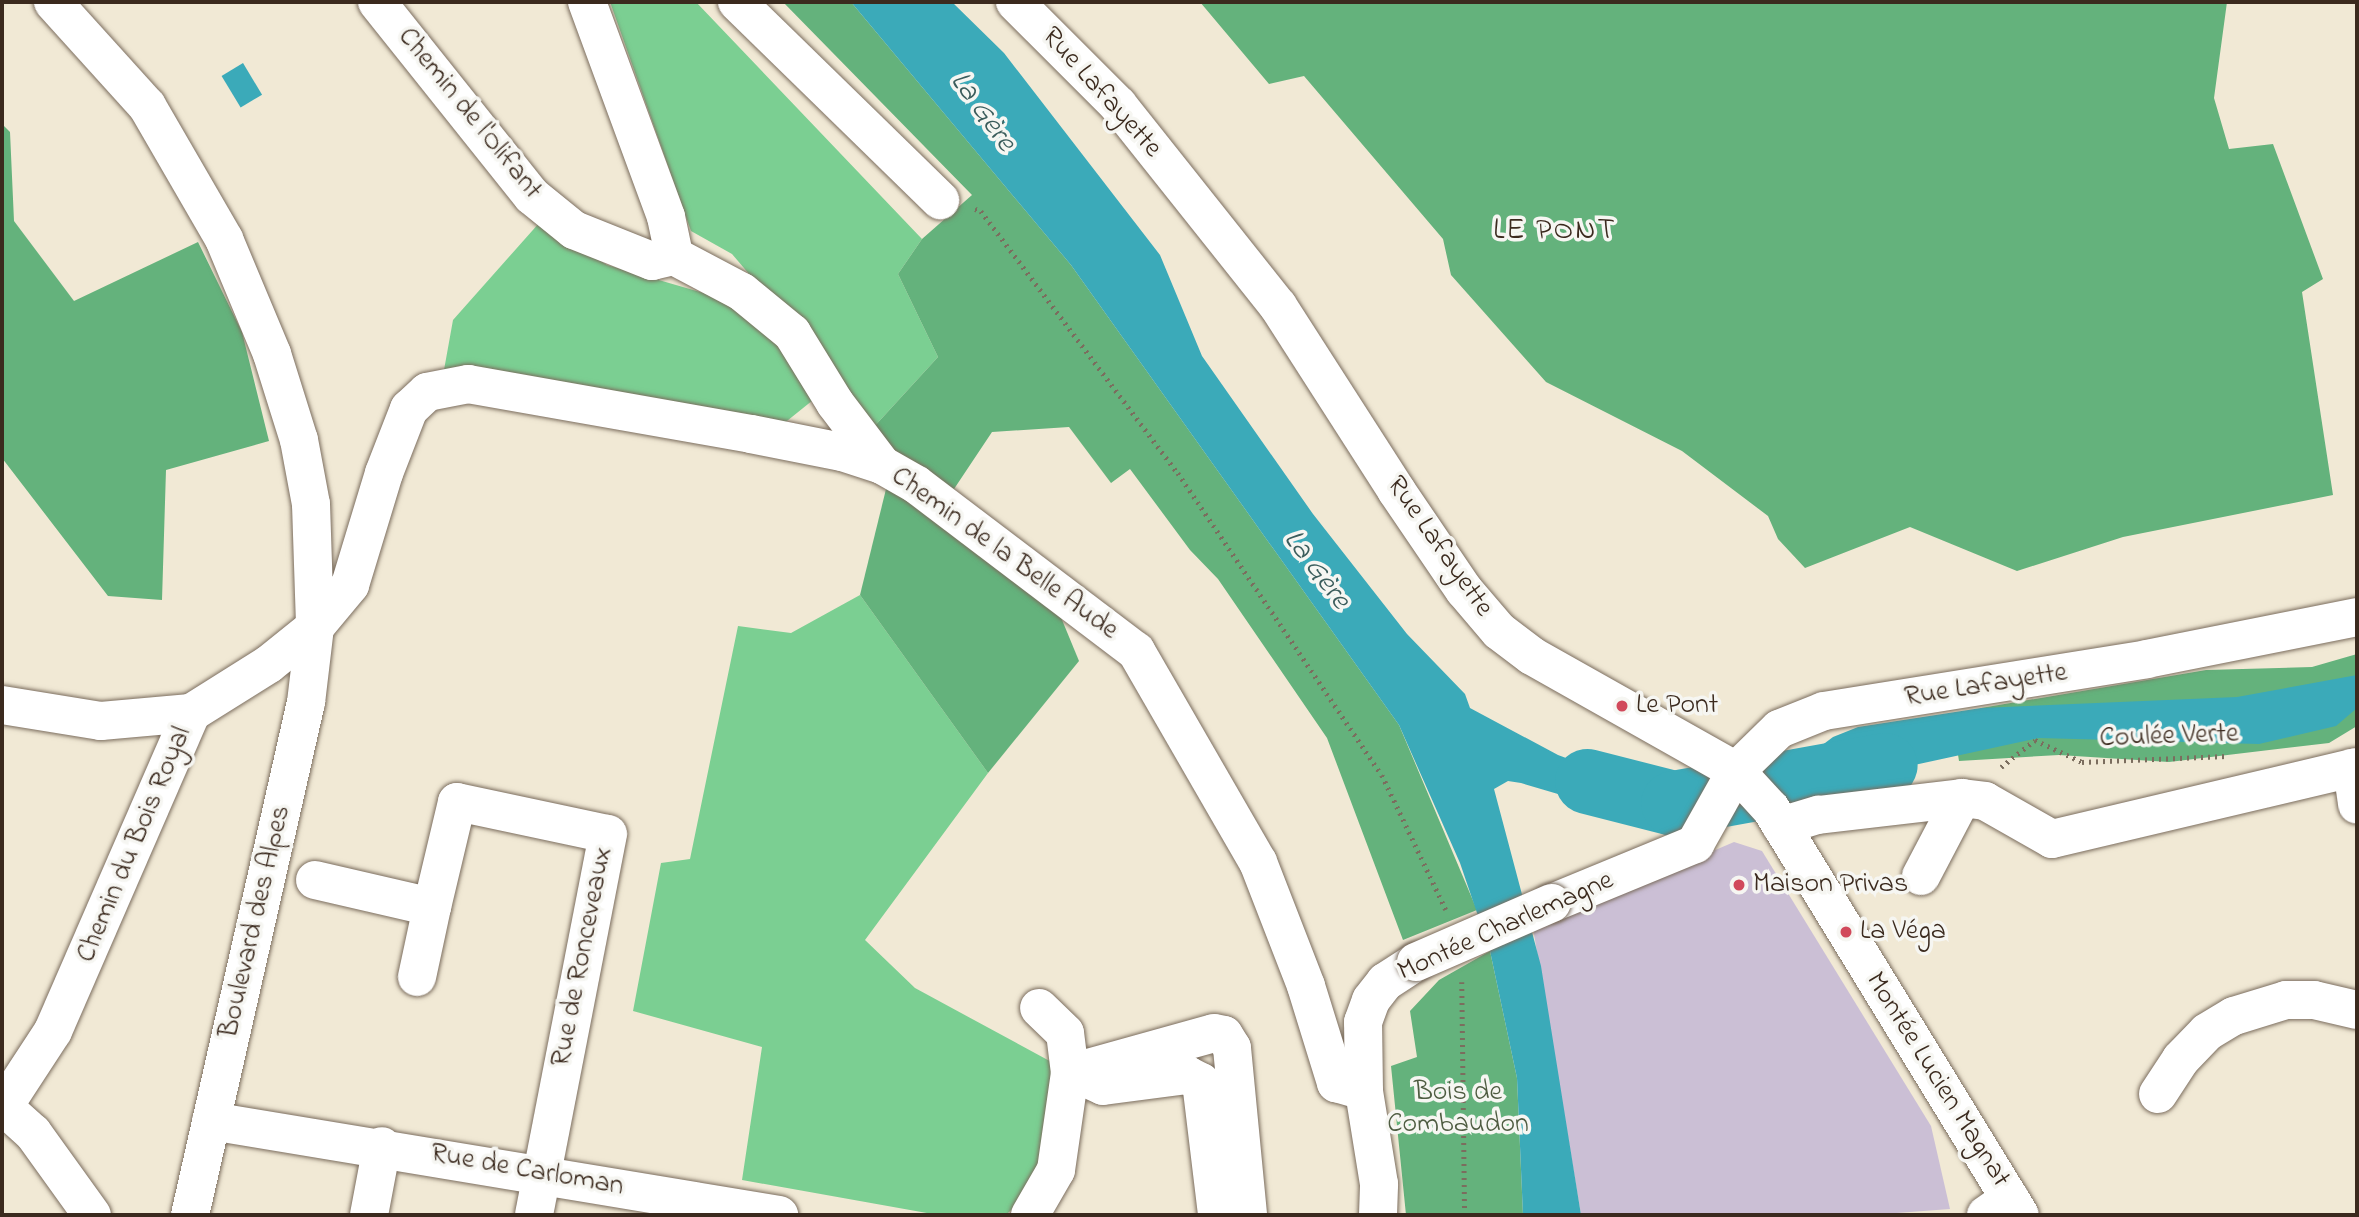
<!DOCTYPE html>
<meta charset="utf-8">
<style>
body{margin:0}
#map{position:relative;width:2359px;height:1217px;overflow:hidden;background:#f1e9d5;font-family:"Indie Flower",sans-serif}
div>[style]{position:absolute}
[style*='--x']{left:calc(var(--x)*1px);top:calc(var(--y)*1px);width:calc(var(--w)*1px);rotate:calc(var(--a)*1deg)}
.industrial>*{inset:0;background:#cbbfd5}
.green>*{inset:0;background:#7bcf92}
.forest>*{inset:0;background:#64b27c}
.water>*{inset:0;background:#3baab9;transform-origin:0 0}
.river>*{height:65px;margin:-32.5px;padding:0 32.5px;transform-origin:32.5px;border-radius:32.5px;background:#3baab9}
.path>*{height:4.5px;margin-top:-2.25px;transform-origin:0;background:repeating-linear-gradient(90deg,#7b6d5e 0 2px,transparent 0 7px)}
.roads{filter:drop-shadow(0 0 2px #7b6d5e) drop-shadow(0 0 2px #7b6d5e)}
.minor>*{height:38px;margin:-19px;padding:0 19px;transform-origin:19px;border-radius:19px;background:#fff}
.major>*{height:38px;margin:-19px;padding:0 19px;transform-origin:19px;border-radius:19px;background:#fff}
.bridges{filter:drop-shadow(0 0 2px #7b6d5e) drop-shadow(0 0 2px #7b6d5e)}
.minor-bridge>*{height:38px;margin:-19px;padding:0 19px;transform-origin:19px;border-radius:19px;background:#fff}
.dots>*{width:19px;height:19px;translate:-50% -50%;box-sizing:border-box;border:4px solid #f6f6f2;border-radius:50%}
span{translate:-50% -50%;white-space:nowrap;text-align:center;line-height:1.15;-webkit-text-stroke:7px #f6f6f2;paint-order:stroke}
.street-label{font-size:28px;color:#3b2a1e}
.poi-label{font-size:28px;color:#3b2a1e}
.left{translate:0 -50%;text-align:left}
.park-label{font-size:28px;color:#4e5c41}
.water-label{font-size:30px;color:#3b5d5c;font-style:italic}
.neighbourhood-label{font-size:30px;color:#3b2a1e;letter-spacing:2px}
.frame{position:absolute;inset:0;border:4px solid #3b2a1e;pointer-events:none}
</style>
<div id="map">
<div class="industrial">
<i style="clip-path:polygon(1734px 842px,1762px 851px,1931px 1126px,1950px 1209px,1870px 1215px,1581px 1215px,1533px 928px)"></i>
</div>
<div class="green">
<i style="clip-path:polygon(610px 2px,696px 2px,922px 239px,898px 274px,938px 357px,872px 429px,839px 379px,732px 254px,691px 231px)"></i>
<i style="clip-path:polygon(540px 222px,607px 265px,707px 294px,747px 316px,770px 337px,818px 396px,777px 429px,444px 370px,453px 320px)"></i>
<i style="clip-path:polygon(860px 595px,988px 773px,865px 940px,915px 988px,1057px 1065px,1042px 1180px,1006px 1215px,938px 1215px,742px 1180px,762px 1047px,633px 1011px,661px 863px,690px 859px,738px 626px,791px 633px)"></i>
</div>
<div class="forest">
<i style="clip-path:polygon(783px 2px,851px 2px,1071px 265px,1399px 725px,1477px 910px,1403px 940px,1327px 738px,1218px 579px,1190px 550px,1130px 469px,1111px 483px,1069px 427px,992px 432px,954px 489px,893px 460px,872px 429px,938px 357px,898px 274px,922px 239px,972px 195px)"></i>
<i style="clip-path:polygon(1200px 2px,2227px 2px,2214px 98px,2229px 149px,2273px 144px,2323px 279px,2302px 292px,2333px 495px,2123px 537px,2017px 571px,1910px 527px,1805px 568px,1778px 539px,1768px 516px,1682px 451px,1546px 382px,1451px 275px,1443px 239px,1304px 76px,1269px 84px)"></i>
<i style="clip-path:polygon(2px 124px,10px 132px,14px 221px,74px 301px,198px 242px,242px 332px,269px 441px,166px 470px,162px 600px,108px 596px,2px 458px)"></i>
<i style="clip-path:polygon(887px 485px,1060px 615px,1079px 661px,988px 773px,860px 595px)"></i>
<i style="clip-path:polygon(2357px 654px,2357px 726px,2329px 743px,2169px 762px,2059px 755px,1959px 761px,1956px 742px,1981px 708px,2206px 670px,2312px 667px)"></i>
<i style="clip-path:polygon(1490px 951px,1517px 1078px,1523px 1215px,1406px 1215px,1391px 1066px,1417px 1057px,1410px 1011px,1439px 980px)"></i>
</div>
<div class="water">
<i style="clip-path:polygon(851px 2px,952px 2px,1004px 53px,1160px 255px,1202px 356px,1313px 514px,1407px 634px,1465px 694px,1470px 708px,1558px 755px,1673px 798px,1673px 806px,1636px 817px,1521px 783px,1508px 781px,1494px 789px,1541px 966px,1581px 1215px,1523px 1215px,1517px 1078px,1490px 951px,1460px 863px,1399px 725px,1071px 265px)"></i>
<i style="left:243px;top:63px;width:37px;height:25px;rotate:59deg"></i>
<i style="clip-path:polygon(2357px 675px,2357px 708px,2336px 726px,2259px 744px,2039px 738px,1808px 788px,1798px 784px,1809px 755px,1833px 737px,1858px 727px,1981px 708px,2237px 697px)"></i>
</div>
<div class="river">
<i style="--x:1587;--y:781;--w:89;--a:14.3"></i>
<i style="--x:1673;--y:803;--w:215;--a:-10.2"></i>
</div>
<div class="path">
<i style="--x:975;--y:209;--w:6;--a:18"></i>
<i style="--x:981;--y:211;--w:328;--a:53.1"></i>
<i style="--x:1178;--y:473;--w:364;--a:56"></i>
<i style="--x:1382;--y:775;--w:149;--a:64.6"></i>
<i style="--x:2001;--y:767;--w:43;--a:-38.5"></i>
<i style="--x:2035;--y:740;--w:52;--a:25.1"></i>
<i style="--x:2082;--y:762;--w:145;--a:-2.4"></i>
<i style="--x:1462;--y:982;--w:233;--a:89.3"></i>
</div>
<div class="roads">
<div class="minor">
<i style="--x:53;--y:2;--w:140;--a:47.9"></i>
<i style="--x:147;--y:106;--w:154;--a:59.9"></i>
<i style="--x:224;--y:239;--w:125;--a:67.3"></i>
<i style="--x:272;--y:354;--w:90;--a:72.6"></i>
<i style="--x:299;--y:440;--w:65;--a:79.4"></i>
<i style="--x:311;--y:504;--w:123;--a:88.1"></i>
<i style="--x:315;--y:627;--w:76;--a:96.8"></i>
<i style="--x:306;--y:702;--w:526;--a:102.74"></i>
<i style="--x:377;--y:2;--w:248;--a:51.4"></i>
<i style="--x:532;--y:196;--w:54;--a:39"></i>
<i style="--x:574;--y:230;--w:84;--a:21.7"></i>
<i style="--x:652;--y:261;--w:23;--a:-13"></i>
<i style="--x:674;--y:256;--w:77;--a:27.9"></i>
<i style="--x:742;--y:292;--w:65;--a:39.4"></i>
<i style="--x:792;--y:333;--w:82;--a:58.4"></i>
<i style="--x:835;--y:403;--w:78;--a:52.8"></i>
<i style="--x:587;--y:2;--w:229;--a:69.8"></i>
<i style="--x:666;--y:217;--w:40;--a:78"></i>
<i style="--x:737;--y:2;--w:284;--a:44.3"></i>
<i style="--x:2;--y:705;--w:100;--a:9.2"></i>
<i style="--x:101;--y:721;--w:90;--a:-5.1"></i>
<i style="--x:2352;--y:768;--w:37;--a:82"></i>
<i style="--x:1781;--y:826;--w:39;--a:-17"></i>
<i style="--x:1818;--y:815;--w:145;--a:-6.7"></i>
<i style="--x:1962;--y:798;--w:23;--a:7"></i>
<i style="--x:1985;--y:801;--w:77;--a:29.6"></i>
<i style="--x:2052;--y:839;--w:313;--a:-13.3"></i>
<i style="--x:1921;--y:876;--w:88;--a:-62.3"></i>
<i style="--x:315;--y:880;--w:120;--a:13"></i>
<i style="--x:432;--y:907;--w:108;--a:-76.6"></i>
<i style="--x:457;--y:802;--w:154;--a:12"></i>
<i style="--x:608;--y:834;--w:388;--a:101"></i>
<i style="--x:1552;--y:903;--w:155;--a:-22.4"></i>
<i style="--x:1695;--y:844;--w:84;--a:-60.7"></i>
<i style="--x:417;--y:977;--w:72;--a:-77.9"></i>
<i style="--x:1070;--y:1073;--w:149;--a:-15.5"></i>
<i style="--x:1214;--y:1033;--w:10;--a:11"></i>
<i style="--x:1224;--y:1035;--w:15;--a:58"></i>
<i style="--x:1232;--y:1048;--w:168;--a:84.5"></i>
<i style="--x:1092;--y:1081;--w:12;--a:24"></i>
<i style="--x:1103;--y:1086;--w:85;--a:-7.5"></i>
<i style="--x:1187;--y:1075;--w:16;--a:27"></i>
<i style="--x:1201;--y:1082;--w:134;--a:83.1"></i>
<i style="--x:2158;--y:1094;--w:42;--a:-56.7"></i>
<i style="--x:2181;--y:1059;--w:37;--a:-46"></i>
<i style="--x:2207;--y:1032;--w:31;--a:-31"></i>
<i style="--x:2234;--y:1016;--w:54;--a:-17.1"></i>
<i style="--x:2286;--y:1000;--w:28;--a:0"></i>
<i style="--x:2314;--y:1000;--w:44;--a:13.1"></i>
<i style="--x:4;--y:1107;--w:39;--a:42"></i>
<i style="--x:33;--y:1133;--w:101;--a:54.3"></i>
<i style="--x:2;--y:1109;--w:93;--a:-56.8"></i>
<i style="--x:53;--y:1031;--w:347;--a:-66.5"></i>
<i style="--x:191;--y:713;--w:92;--a:-32.1"></i>
<i style="--x:269;--y:664;--w:59;--a:-38.8"></i>
<i style="--x:315;--y:627;--w:55;--a:-50.2"></i>
<i style="--x:350;--y:585;--w:117;--a:-73.1"></i>
<i style="--x:384;--y:473;--w:69;--a:-68.7"></i>
<i style="--x:409;--y:409;--w:25;--a:-43"></i>
<i style="--x:427;--y:392;--w:42;--a:-11"></i>
<i style="--x:468;--y:384;--w:287;--a:10"></i>
<i style="--x:751;--y:434;--w:93;--a:11.2"></i>
<i style="--x:842;--y:452;--w:42;--a:18"></i>
<i style="--x:882;--y:465;--w:40;--a:29.7"></i>
<i style="--x:917;--y:485;--w:275;--a:37.2"></i>
<i style="--x:1136;--y:651;--w:244;--a:60"></i>
<i style="--x:1258;--y:862;--w:133;--a:68.8"></i>
<i style="--x:1306;--y:986;--w:102;--a:72.8"></i>
<i style="--x:1336;--y:1083;--w:29;--a:16"></i>
<i style="--x:211;--y:1121;--w:576;--a:9.4"></i>
<i style="--x:369;--y:1215;--w:70;--a:-79.3"></i>
<i style="--x:1030;--y:1215;--w:52;--a:-60"></i>
<i style="--x:1056;--y:1170;--w:98;--a:-81.8"></i>
<i style="--x:1070;--y:1073;--w:40;--a:-97.1"></i>
<i style="--x:1065;--y:1033;--w:36;--a:-136"></i>
<i style="--x:1378;--y:1215;--w:31;--a:-88"></i>
<i style="--x:1379;--y:1184;--w:94;--a:-99.2"></i>
<i style="--x:1364;--y:1091;--w:69;--a:-90.8"></i>
<i style="--x:1363;--y:1022;--w:23;--a:-70"></i>
<i style="--x:1371;--y:1000;--w:23;--a:-52"></i>
<i style="--x:1385;--y:982;--w:37;--a:-33"></i>
<i style="--x:1986;--y:1215;--w:29;--a:-35"></i>
</div>
<div class="major">
<i style="--x:1015;--y:2;--w:146;--a:45"></i>
<i style="--x:1118;--y:105;--w:257;--a:51.5"></i>
<i style="--x:1278;--y:306;--w:219;--a:57.3"></i>
<i style="--x:1396;--y:490;--w:121;--a:55.8"></i>
<i style="--x:1464;--y:590;--w:54;--a:49.5"></i>
<i style="--x:1499;--y:631;--w:41;--a:37.1"></i>
<i style="--x:1532;--y:656;--w:234;--a:29.4"></i>
<i style="--x:1736;--y:771;--w:52;--a:47.4"></i>
<i style="--x:1771;--y:809;--w:476;--a:58.5"></i>
<i style="--x:1736;--y:771;--w:60;--a:-44.3"></i>
<i style="--x:1779;--y:729;--w:48;--a:-21.8"></i>
<i style="--x:1824;--y:711;--w:327;--a:-9.1"></i>
<i style="--x:2147;--y:659;--w:214;--a:-11.3"></i>
</div>
</div>
<div class="bridges">
<div class="minor-bridge">
<i style="--x:1416;--y:962;--w:148;--a:-23.5"></i>
</div>
</div>
<div class="dots">
<i style="left:1622px;top:706px;background:#d1495b"></i>
<i style="left:1739px;top:885px;background:#d1495b"></i>
<i style="left:1846px;top:932px;background:#d1495b"></i>
</div>
<div class="street-label">
<span style="left:1101px;top:93px;rotate:48deg">Rue Lafayette</span>
<span style="left:469px;top:114px;rotate:51deg">Chemin de l'Olifant</span>
<span style="left:1439px;top:547px;rotate:55deg">Rue Lafayette</span>
<span style="left:1004px;top:554px;rotate:36deg">Chemin de la Belle Aude</span>
<span style="left:1986px;top:686px;rotate:-9deg">Rue Lafayette</span>
<span style="left:2169px;top:737px;rotate:-2deg">Coulée Verte</span>
<span style="left:135px;top:845px;rotate:-67deg">Chemin du Bois Royal</span>
<span style="left:256px;top:922px;rotate:-77deg">Boulevard des Alpes</span>
<span style="left:1506px;top:927px;rotate:-24deg">Montée Charlemagne</span>
<span style="left:583px;top:957px;rotate:-79deg">Rue de Ronceveaux</span>
<span style="left:1937px;top:1080px;rotate:58deg">Montée Lucien Magnat</span>
<span style="left:527px;top:1171px;rotate:10deg">Rue de Carloman</span>
</div>
<div class="poi-label">
<span class="left" style="left:1636px;top:706px">Le Pont</span>
<span class="left" style="left:1753px;top:885px">Maison Privas</span>
<span class="left" style="left:1860px;top:932px">La Véga</span>
</div>
<div class="park-label">
<span style="left:1458px;top:1109px">Bois de<br>Combaudon</span>
</div>
<div class="water-label">
<span style="left:982px;top:112px;rotate:54deg">La Gère</span>
<span style="left:1316px;top:570px;rotate:53deg">La Gère</span>
</div>
<div class="neighbourhood-label">
<span style="left:1555px;top:231px">LE PONT</span>
</div>
<div class="frame"></div>
</div>
